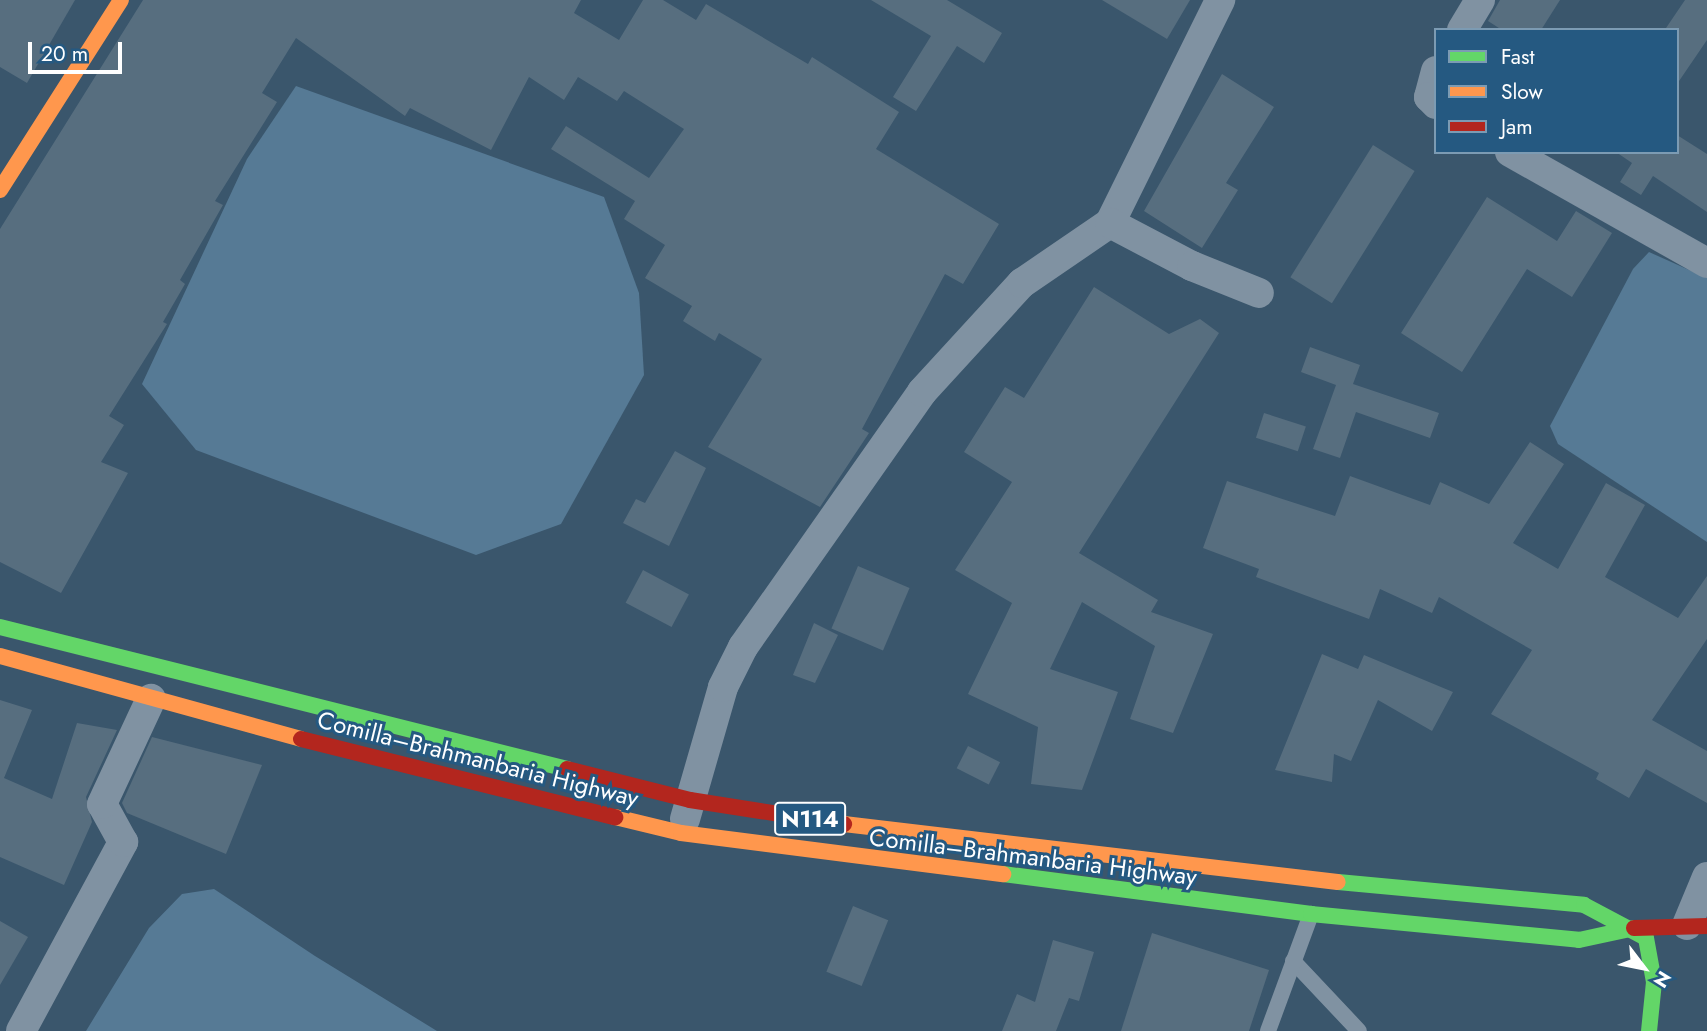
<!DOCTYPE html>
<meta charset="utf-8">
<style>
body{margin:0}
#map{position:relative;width:1707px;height:1031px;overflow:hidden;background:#3a566c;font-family:Jost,sans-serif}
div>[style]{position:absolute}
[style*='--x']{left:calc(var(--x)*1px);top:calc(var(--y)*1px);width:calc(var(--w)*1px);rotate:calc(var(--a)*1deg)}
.water>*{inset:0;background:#567a95}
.building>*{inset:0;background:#576e7f;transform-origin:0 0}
.lane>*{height:16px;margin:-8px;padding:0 8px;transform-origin:8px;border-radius:8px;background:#8092a2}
.street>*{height:30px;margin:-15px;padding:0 15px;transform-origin:15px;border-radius:15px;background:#8092a2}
.fast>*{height:16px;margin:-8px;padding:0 8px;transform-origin:8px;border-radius:8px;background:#63d668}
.slow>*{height:16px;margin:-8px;padding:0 8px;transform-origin:8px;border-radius:8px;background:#ff974d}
.jam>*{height:16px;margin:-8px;padding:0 8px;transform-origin:8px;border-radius:8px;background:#b3261e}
span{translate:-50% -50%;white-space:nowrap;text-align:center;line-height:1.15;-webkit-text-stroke:6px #255981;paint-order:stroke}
.shield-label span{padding:2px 5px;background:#255981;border:2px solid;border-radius:5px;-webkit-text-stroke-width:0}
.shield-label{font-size:23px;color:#fff;font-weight:700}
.street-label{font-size:24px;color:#fff}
.legend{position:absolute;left:1434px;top:28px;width:245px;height:126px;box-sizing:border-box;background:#255981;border:2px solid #7c9bb3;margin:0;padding:9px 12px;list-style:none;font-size:21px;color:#fff}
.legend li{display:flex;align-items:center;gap:14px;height:35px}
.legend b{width:35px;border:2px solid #7c9bb3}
.north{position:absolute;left:1609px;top:933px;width:70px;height:70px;-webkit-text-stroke:5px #255981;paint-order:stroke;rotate:122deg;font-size:19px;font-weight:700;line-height:28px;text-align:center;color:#fff}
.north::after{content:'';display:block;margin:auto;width:24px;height:32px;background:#fff;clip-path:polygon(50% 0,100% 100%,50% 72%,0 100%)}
.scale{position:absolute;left:28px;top:42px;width:94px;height:32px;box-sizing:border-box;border:4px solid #fff;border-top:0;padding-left:9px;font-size:21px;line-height:24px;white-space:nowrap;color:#fff;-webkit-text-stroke:5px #255981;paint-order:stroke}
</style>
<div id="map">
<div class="water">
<i style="clip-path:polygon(296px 86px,604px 197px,639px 293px,644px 375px,561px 524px,476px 555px,196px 450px,142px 384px,247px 159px)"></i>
<i style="clip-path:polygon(1649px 252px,1707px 278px,1707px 542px,1558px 444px,1550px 426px,1633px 269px)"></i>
<i style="clip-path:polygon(214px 889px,315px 956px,437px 1031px,86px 1031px,149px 928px,182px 894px)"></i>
</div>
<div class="building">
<i style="clip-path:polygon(0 0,75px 0,27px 83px,0 67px)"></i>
<i style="clip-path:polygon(143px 0,581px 0,574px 13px,619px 40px,643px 0,663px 0,696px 20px,706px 4px,808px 64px,812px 57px,899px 112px,876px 149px,999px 224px,963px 284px,945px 274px,862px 429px,869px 433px,820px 507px,708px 447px,762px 359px,719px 333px,715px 341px,683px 321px,692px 306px,645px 278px,665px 245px,624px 219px,635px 201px,551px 149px,566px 126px,649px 178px,684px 129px,624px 91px,617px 101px,578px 77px,564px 100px,529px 77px,491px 150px,410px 108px,405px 116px,296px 38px,262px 93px,277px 102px,215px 201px,223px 205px,180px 280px,185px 284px,163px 322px,167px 324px,109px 416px,124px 425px,101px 462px,128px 473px,61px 593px,0 562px,0 229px)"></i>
<i style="clip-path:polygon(871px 0,947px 0,1002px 33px,984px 63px,957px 46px,916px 111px,893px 97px,931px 36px)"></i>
<i style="clip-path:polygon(1102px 0,1190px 0,1167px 39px)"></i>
<i style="clip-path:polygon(1500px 0,1560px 0,1541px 30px,1502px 30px,1488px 21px)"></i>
<i style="clip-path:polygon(1685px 0,1707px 0,1707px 40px,1677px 84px,1677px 30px,1666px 28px)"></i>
<i style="clip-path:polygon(1222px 74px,1274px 107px,1226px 183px,1238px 190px,1202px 248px,1144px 211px)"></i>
<i style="clip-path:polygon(1677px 135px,1707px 154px,1707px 212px,1653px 176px,1641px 195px,1620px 182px,1632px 163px,1616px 152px,1677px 152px)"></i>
<i style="left:1373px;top:145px;width:49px;height:156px;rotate:32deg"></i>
<i style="clip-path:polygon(1487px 197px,1557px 241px,1576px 211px,1612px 233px,1572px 297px,1527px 269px,1462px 372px,1401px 333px)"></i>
<i style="clip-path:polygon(1094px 287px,1169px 334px,1200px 319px,1219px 333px,1079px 553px,1158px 600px,1151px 612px,1213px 634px,1173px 733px,1130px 719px,1155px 646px,1082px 602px,1050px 669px,1118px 692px,1082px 790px,1031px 784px,1038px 727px,968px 694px,1012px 603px,955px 570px,1012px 482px,964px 452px,1005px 387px,1024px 398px)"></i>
<i style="clip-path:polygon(1310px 347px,1360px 365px,1353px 384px,1439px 413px,1430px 438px,1356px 412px,1340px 458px,1313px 449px,1336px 385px,1301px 372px)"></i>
<i style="left:1264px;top:413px;width:44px;height:26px;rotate:18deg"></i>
<i style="clip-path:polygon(1530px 442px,1564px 464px,1513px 543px,1558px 569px,1606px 483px,1645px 505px,1605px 577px,1678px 618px,1707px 576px,1707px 639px,1652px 720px,1707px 751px,1707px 803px,1646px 769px,1629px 798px,1596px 779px,1599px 773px,1491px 714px,1532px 650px,1439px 597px,1432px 613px,1380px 589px,1369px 619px,1256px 577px,1259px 569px,1203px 548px,1227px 481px,1335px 516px,1350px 476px,1430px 505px,1440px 482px,1489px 504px)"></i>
<i style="clip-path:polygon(675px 451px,706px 468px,669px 546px,623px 523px,636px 499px,645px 503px)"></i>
<i style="left:858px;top:566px;width:56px;height:68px;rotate:23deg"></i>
<i style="left:643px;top:570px;width:52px;height:37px;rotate:28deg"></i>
<i style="clip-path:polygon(814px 623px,838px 635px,815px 683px,793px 675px)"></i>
<i style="clip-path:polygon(1322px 654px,1358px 669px,1364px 655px,1453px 692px,1432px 731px,1378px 700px,1351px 761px,1334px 754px,1332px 782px,1275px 770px)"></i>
<i style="clip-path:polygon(0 700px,32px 710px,4px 778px,52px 799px,77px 723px,117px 730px,86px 797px,92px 822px,64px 885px,0 857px)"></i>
<i style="clip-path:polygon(152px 737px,262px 765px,226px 854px,127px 813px,122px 803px)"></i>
<i style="left:968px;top:746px;width:36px;height:25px;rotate:27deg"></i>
<i style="left:853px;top:906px;width:38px;height:71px;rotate:22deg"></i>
<i style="clip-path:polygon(0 921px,28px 937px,0 985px)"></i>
<i style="clip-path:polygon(1152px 933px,1269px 970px,1249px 1031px,1121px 1031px)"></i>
<i style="clip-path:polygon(1053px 940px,1094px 952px,1079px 1001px,1069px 998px,1056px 1031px,1002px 1031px,1017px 994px,1035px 1002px)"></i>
</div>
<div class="lane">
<i style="--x:1293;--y:961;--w:96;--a:46.7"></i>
<i style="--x:1268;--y:1031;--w:125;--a:-69.8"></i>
</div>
<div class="street">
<i style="--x:1462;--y:30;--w:35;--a:-59"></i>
<i style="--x:1436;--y:71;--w:27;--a:105"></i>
<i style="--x:1429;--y:97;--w:10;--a:45"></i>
<i style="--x:1510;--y:152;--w:226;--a:29.4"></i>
<i style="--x:1110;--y:223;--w:249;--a:-63.7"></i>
<i style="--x:685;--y:819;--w:137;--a:-73.9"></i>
<i style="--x:723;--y:687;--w:45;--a:-63.4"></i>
<i style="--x:743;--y:647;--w:312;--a:-54.9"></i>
<i style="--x:922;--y:392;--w:148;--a:-47.5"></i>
<i style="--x:1022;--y:283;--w:107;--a:-34.3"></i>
<i style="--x:1110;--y:223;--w:93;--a:27.7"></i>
<i style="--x:1192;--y:266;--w:72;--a:21.9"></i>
<i style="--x:1687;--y:925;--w:52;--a:-67.4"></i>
<i style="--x:21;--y:1031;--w:215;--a:-61.6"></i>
<i style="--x:123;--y:842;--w:43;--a:-118.9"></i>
<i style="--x:102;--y:804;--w:116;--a:-65"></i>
</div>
<div class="fast">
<i style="--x:0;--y:627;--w:585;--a:14.06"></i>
<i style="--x:1003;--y:874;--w:311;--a:7.4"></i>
<i style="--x:1311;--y:914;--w:269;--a:5.5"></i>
<i style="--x:1579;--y:940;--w:56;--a:-12.3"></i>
<i style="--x:1338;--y:882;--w:247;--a:5.3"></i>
<i style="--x:1584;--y:905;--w:70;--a:28"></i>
<i style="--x:1646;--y:938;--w:45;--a:79.7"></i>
<i style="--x:1654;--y:982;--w:49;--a:95.8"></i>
</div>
<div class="slow">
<i style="--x:0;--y:190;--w:225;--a:-57.5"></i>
<i style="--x:0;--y:656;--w:312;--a:15.4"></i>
<i style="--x:615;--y:817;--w:68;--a:13.6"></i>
<i style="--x:681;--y:833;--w:325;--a:7.3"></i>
<i style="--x:844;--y:824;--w:497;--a:6.7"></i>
</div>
<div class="jam">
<i style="--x:301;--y:739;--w:324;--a:14"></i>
<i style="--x:567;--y:769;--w:127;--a:14.1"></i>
<i style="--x:690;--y:800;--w:156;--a:8.9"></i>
<i style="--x:1634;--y:928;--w:73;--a:-1.6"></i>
</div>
<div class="shield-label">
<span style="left:810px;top:819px">N114</span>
</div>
<div class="street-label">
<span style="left:478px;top:759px;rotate:14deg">Comilla–Brahmanbaria Highway</span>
<span style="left:1033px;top:857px;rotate:7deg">Comilla–Brahmanbaria Highway</span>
</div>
<ul class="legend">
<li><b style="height:9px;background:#63d668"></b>Fast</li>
<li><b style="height:9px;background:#ff974d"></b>Slow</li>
<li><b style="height:9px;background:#b3261e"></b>Jam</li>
</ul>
<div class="north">N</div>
<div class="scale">20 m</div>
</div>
